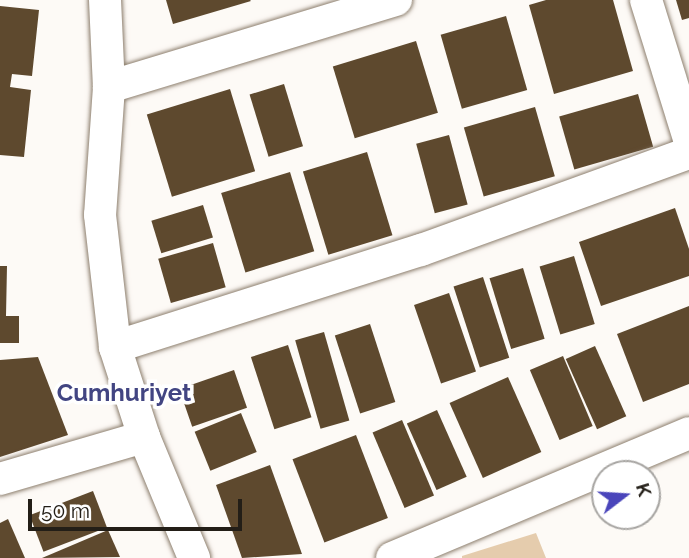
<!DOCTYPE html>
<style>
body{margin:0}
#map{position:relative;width:689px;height:558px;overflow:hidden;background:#fdfaf6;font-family:Raleway,sans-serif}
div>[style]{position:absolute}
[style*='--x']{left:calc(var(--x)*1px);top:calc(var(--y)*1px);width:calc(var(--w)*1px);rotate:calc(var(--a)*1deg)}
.green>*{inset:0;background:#e5ccad}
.building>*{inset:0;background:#5e492e;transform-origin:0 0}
.roads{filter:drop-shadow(0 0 2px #8d7f6e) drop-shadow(0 0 2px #8d7f6e)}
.minor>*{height:32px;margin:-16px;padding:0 16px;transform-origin:16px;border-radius:16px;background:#fff}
span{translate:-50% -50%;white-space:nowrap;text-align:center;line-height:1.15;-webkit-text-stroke:7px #fff;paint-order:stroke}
.district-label{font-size:24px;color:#424582;font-weight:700}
.north{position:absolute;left:591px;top:460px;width:70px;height:70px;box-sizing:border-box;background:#fff;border:2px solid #a7a5a2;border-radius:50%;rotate:73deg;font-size:19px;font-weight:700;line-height:28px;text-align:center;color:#231e17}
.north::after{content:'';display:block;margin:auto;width:24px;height:32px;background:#4a45bb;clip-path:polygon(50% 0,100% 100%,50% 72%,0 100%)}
.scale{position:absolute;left:28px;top:499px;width:214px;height:32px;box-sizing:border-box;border:4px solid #231e17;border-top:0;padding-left:9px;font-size:21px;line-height:24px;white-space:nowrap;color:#231e17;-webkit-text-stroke:5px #fff;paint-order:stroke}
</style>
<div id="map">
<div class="green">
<i style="clip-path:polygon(536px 533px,546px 558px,462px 558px,462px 556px)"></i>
</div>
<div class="building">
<i style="clip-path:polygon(166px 0,250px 0,251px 1px,173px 24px)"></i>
<i style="clip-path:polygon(546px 0,613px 0,633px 71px,554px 94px,529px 5px)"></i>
<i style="clip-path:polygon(676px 0,689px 0,689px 18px,682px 20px)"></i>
<i style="clip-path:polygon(0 6px,39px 10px,32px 76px,12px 74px,10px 87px,31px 90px,24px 157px,0 155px)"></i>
<i style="left:506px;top:16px;width:77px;height:68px;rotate:74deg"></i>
<i style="left:416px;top:41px;width:75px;height:87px;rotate:73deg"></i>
<i style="left:284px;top:84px;width:65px;height:36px;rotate:73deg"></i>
<i style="left:230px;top:89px;width:86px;height:87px;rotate:73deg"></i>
<i style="left:638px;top:94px;width:55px;height:82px;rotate:74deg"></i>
<i style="left:535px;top:107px;width:72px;height:74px;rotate:74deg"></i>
<i style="left:449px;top:135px;width:72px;height:34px;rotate:75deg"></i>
<i style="left:367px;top:152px;width:87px;height:67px;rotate:73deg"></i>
<i style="left:290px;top:172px;width:83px;height:72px;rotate:73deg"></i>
<i style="left:203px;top:205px;width:34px;height:54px;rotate:73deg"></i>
<i style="clip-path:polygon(675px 208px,689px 249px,689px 276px,601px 306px,579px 242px)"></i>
<i style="left:213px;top:243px;width:46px;height:57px;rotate:74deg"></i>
<i style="left:574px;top:256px;width:71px;height:36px;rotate:73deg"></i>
<i style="clip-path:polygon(0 266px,7px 266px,6px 316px,19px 316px,19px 343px,0 343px)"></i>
<i style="left:523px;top:268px;width:74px;height:35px;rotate:73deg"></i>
<i style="left:483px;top:277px;width:85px;height:31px;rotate:72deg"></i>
<i style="left:449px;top:293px;width:83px;height:37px;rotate:71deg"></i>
<i style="clip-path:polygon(689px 306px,689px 384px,643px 402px,617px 334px)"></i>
<i style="left:370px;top:324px;width:82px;height:37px;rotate:72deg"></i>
<i style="left:324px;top:332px;width:92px;height:30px;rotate:74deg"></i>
<i style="left:288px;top:345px;width:76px;height:39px;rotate:72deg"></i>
<i style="left:595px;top:346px;width:77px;height:32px;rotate:66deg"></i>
<i style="left:563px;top:356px;width:76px;height:36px;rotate:67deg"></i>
<i style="clip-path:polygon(38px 357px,68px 435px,0 457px,0 360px)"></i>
<i style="left:234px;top:370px;width:40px;height:58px;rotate:71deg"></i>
<i style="left:508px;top:377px;width:82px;height:64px;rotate:66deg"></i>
<i style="left:437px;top:410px;width:73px;height:33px;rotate:66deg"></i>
<i style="left:241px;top:413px;width:42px;height:50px;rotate:68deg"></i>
<i style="left:402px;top:420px;width:82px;height:32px;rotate:67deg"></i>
<i style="left:356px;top:435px;width:89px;height:68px;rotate:69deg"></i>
<i style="clip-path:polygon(270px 465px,302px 554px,242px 558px,216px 485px)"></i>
<i style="left:93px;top:491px;width:39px;height:68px;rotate:69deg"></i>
<i style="clip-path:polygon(8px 519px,25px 558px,0 558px,0 523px)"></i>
<i style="clip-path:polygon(108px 530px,120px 557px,42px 558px)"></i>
</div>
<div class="roads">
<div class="minor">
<i style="--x:105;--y:0;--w:87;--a:87.4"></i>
<i style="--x:109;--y:87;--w:128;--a:94"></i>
<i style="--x:100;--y:215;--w:133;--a:83.5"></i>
<i style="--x:115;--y:347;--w:95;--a:72.1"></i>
<i style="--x:144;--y:437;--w:131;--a:67.5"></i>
<i style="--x:646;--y:0;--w:145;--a:72.8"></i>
<i style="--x:109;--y:87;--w:300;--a:-16.9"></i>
<i style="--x:115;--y:347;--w:321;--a:-17.6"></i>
<i style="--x:421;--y:250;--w:285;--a:-19.9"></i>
<i style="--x:0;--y:479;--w:150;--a:-16.3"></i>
<i style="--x:392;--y:558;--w:322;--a:-22.8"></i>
</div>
</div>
<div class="district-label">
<span style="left:124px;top:393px">Cumhuriyet</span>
</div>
<div class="north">K</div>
<div class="scale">50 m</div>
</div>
